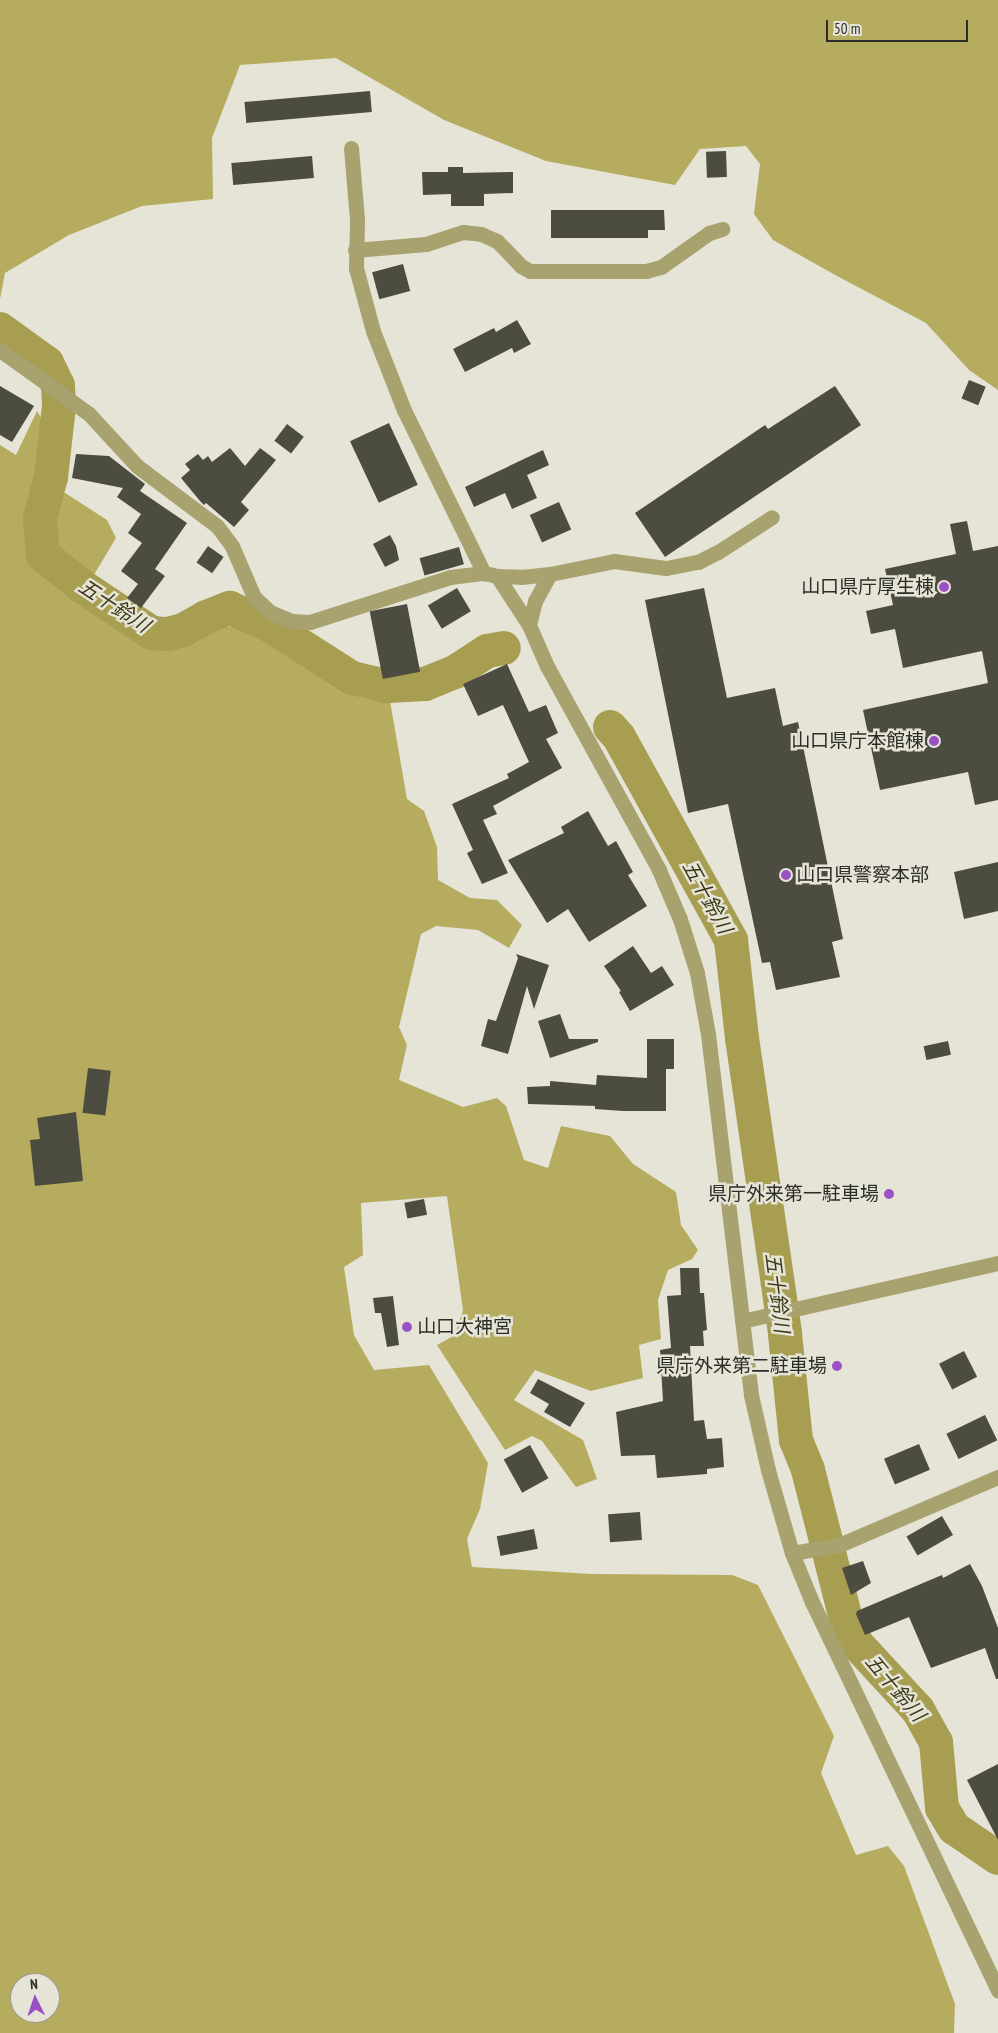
<!DOCTYPE html>
<meta charset="utf-8">
<style>
body{margin:0}
#map{position:relative;width:998px;height:2033px;overflow:hidden;background:#e5e4d7;font-family:"PT Sans Narrow","Noto Sans JP",sans-serif}
div>[style]{position:absolute}
[style*='--x']{left:calc(var(--x)*1px);top:calc(var(--y)*1px);width:calc(var(--w)*1px);rotate:calc(var(--a)*1deg)}
.forest>*{inset:0;background:#b5ac60}
.river>*{height:34px;margin:-17px;padding:0 17px;transform-origin:17px;border-radius:17px;background:#a79e52}
.building>*{inset:0;background:#4d4c41;transform-origin:0 0}
.minor>*{height:15px;margin:-7.5px;padding:0 7.5px;transform-origin:7.5px;border-radius:7.5px;background:#a8a26e}
.dots>*{width:14px;height:14px;translate:-50% -50%;box-sizing:border-box;border:2px solid #e5e4d7;border-radius:50%}
span{translate:-50% -50%;white-space:nowrap;text-align:center;line-height:1.15;-webkit-text-stroke:5px #e5e4d7;paint-order:stroke}
.poi-label{font-size:19px;color:#2d2d28}
.right{translate:-100% -50%;text-align:right}
.left{translate:0 -50%;text-align:left}
.water-label{font-size:20px;color:#3d3917;font-style:italic}
.north{position:absolute;left:10px;top:1973px;width:50px;height:50px;box-sizing:border-box;background:#e5e4d7;border:1px solid #9b9b91;border-radius:50%;rotate:356deg;font-size:14px;font-weight:700;line-height:20px;text-align:center;color:#2d2d28}
.north::after{content:'';display:block;margin:auto;width:18px;height:22px;background:#9b51c3;clip-path:polygon(50% 0,100% 100%,50% 72%,0 100%)}
.scale{position:absolute;left:826px;top:20px;width:142px;height:22px;box-sizing:border-box;border:2px solid #2d2d28;border-top:0;padding-left:6px;font-size:15px;line-height:18px;white-space:nowrap;color:#2d2d28;-webkit-text-stroke:4px #e5e4d7;paint-order:stroke}
</style>
<div id="map">
<div class="forest">
<i style="clip-path:polygon(0 0,998px 0,998px 390px,969px 370px,926px 323px,837px 276px,773px 240px,754px 214px,760px 164px,746px 146px,700px 149px,675px 185px,546px 161px,444px 120px,336px 58px,240px 65px,212px 138px,213px 199px,142px 206px,69px 235px,5px 273px,0 299px)"></i>
<i style="clip-path:polygon(evenodd,37px 411px,47px 428px,42px 478px,107px 520px,116px 538px,80px 598px,141px 637px,178px 644px,213px 626px,247px 628px,325px 679px,362px 698px,390px 701px,407px 799px,424px 811px,437px 847px,438px 880px,470px 898px,497px 900px,522px 925px,509px 948px,478px 930px,436px 926px,421px 934px,399px 1027px,407px 1045px,399px 1080px,463px 1107px,497px 1098px,506px 1106px,524px 1160px,548px 1168px,561px 1126px,610px 1136px,633px 1164px,676px 1192px,681px 1225px,698px 1250px,692px 1259px,668px 1270px,658px 1300px,661px 1339px,639px 1345px,643px 1378px,591px 1391px,535px 1370px,514px 1400px,583px 1440px,597px 1479px,576px 1487px,542px 1441px,532px 1436px,505px 1450px,437px 1345px,455px 1335px,463px 1310px,447px 1196px,361px 1203px,363px 1255px,344px 1267px,354px 1335px,374px 1370px,429px 1365px,488px 1463px,480px 1509px,467px 1539px,472px 1567px,591px 1574px,732px 1575px,758px 1585px,834px 1736px,821px 1773px,856px 1855px,888px 1846px,904px 1866px,955px 2004px,954px 2033px,0 2033px,0 445px,16px 455px,37px 411px,20px 1983px,50px 1983px,50px 2013px,20px 2013px,20px 1983px)"></i>
</div>
<div class="river">
<i style="--x:0;--y:329;--w:58;--a:35.9"></i>
<i style="--x:47;--y:363;--w:25;--a:64"></i>
<i style="--x:58;--y:386;--w:20;--a:87"></i>
<i style="--x:59;--y:406;--w:71;--a:96.4"></i>
<i style="--x:51;--y:477;--w:42;--a:105"></i>
<i style="--x:40;--y:518;--w:37;--a:85"></i>
<i style="--x:43;--y:555;--w:51;--a:38.7"></i>
<i style="--x:83;--y:587;--w:83;--a:33.7"></i>
<i style="--x:152;--y:633;--w:16;--a:4"></i>
<i style="--x:168;--y:634;--w:16;--a:-15"></i>
<i style="--x:183;--y:630;--w:26;--a:-29"></i>
<i style="--x:206;--y:617;--w:26;--a:-21"></i>
<i style="--x:230;--y:608;--w:43;--a:23.6"></i>
<i style="--x:269;--y:625;--w:98;--a:32.6"></i>
<i style="--x:352;--y:678;--w:37;--a:13"></i>
<i style="--x:388;--y:686;--w:37;--a:-3"></i>
<i style="--x:425;--y:684;--w:32;--a:-22"></i>
<i style="--x:455;--y:672;--w:38;--a:-33"></i>
<i style="--x:487;--y:651;--w:17;--a:-10"></i>
<i style="--x:610;--y:727;--w:13;--a:48"></i>
<i style="--x:619;--y:737;--w:232;--a:61.1"></i>
<i style="--x:731;--y:940;--w:99;--a:83.6"></i>
<i style="--x:742;--y:1038;--w:299;--a:81.7"></i>
<i style="--x:785;--y:1334;--w:107;--a:84.1"></i>
<i style="--x:796;--y:1440;--w:32;--a:68"></i>
<i style="--x:808;--y:1470;--w:162;--a:75.7"></i>
<i style="--x:848;--y:1627;--w:19;--a:62"></i>
<i style="--x:857;--y:1644;--w:90;--a:47.3"></i>
<i style="--x:918;--y:1710;--w:37;--a:61"></i>
<i style="--x:936;--y:1742;--w:66;--a:84.8"></i>
<i style="--x:942;--y:1808;--w:23;--a:59"></i>
<i style="--x:954;--y:1828;--w:53;--a:34.3"></i>
</div>
<div class="building">
<i style="left:370px;top:91px;width:21px;height:126px;rotate:85deg"></i>
<i style="left:726px;top:151px;width:26px;height:20px;rotate:88deg"></i>
<i style="left:312px;top:156px;width:22px;height:81px;rotate:85deg"></i>
<i style="clip-path:polygon(448px 167px,463px 167px,463px 173px,513px 172px,513px 193px,484px 194px,484px 206px,451px 206px,451px 194px,423px 195px,422px 172px,448px 172px)"></i>
<i style="clip-path:polygon(551px 210px,664px 210px,665px 230px,648px 230px,648px 238px,551px 238px)"></i>
<i style="left:403px;top:264px;width:28px;height:32px;rotate:75deg"></i>
<i style="clip-path:polygon(517px 320px,531px 344px,514px 353px,512px 348px,465px 372px,453px 349px,494px 328px,496px 332px)"></i>
<i style="left:969px;top:380px;width:18px;height:20px;rotate:22deg"></i>
<i style="clip-path:polygon(0 386px,34px 406px,12px 442px,0 435px)"></i>
<i style="clip-path:polygon(835px 386px,861px 425px,665px 557px,635px 513px,765px 425px,768px 429px)"></i>
<i style="left:389px;top:423px;width:68px;height:43px;rotate:65deg"></i>
<i style="left:287px;top:424px;width:21px;height:21px;rotate:37deg"></i>
<i style="clip-path:polygon(230px 448px,245px 466px,260px 448px,276px 460px,241px 502px,249px 510px,234px 527px,206px 503px,204px 505px,200px 501px,181px 478px,190px 470px,185px 464px,198px 454px,203px 460px,208px 456px,212px 462px)"></i>
<i style="clip-path:polygon(543px 450px,549px 465px,527px 475px,537px 498px,512px 509px,505px 493px,474px 507px,465px 487px)"></i>
<i style="clip-path:polygon(76px 454px,109px 456px,145px 484px,140px 491px,187px 523px,155px 569px,165px 576px,141px 608px,127px 598px,138px 584px,121px 571px,142px 543px,128px 533px,141px 514px,117px 497px,123px 488px,72px 478px)"></i>
<i style="left:559px;top:502px;width:30px;height:32px;rotate:66deg"></i>
<i style="clip-path:polygon(967px 521px,973px 551px,998px 546px,998px 800px,975px 805px,968px 772px,880px 790px,863px 710px,988px 683px,982px 651px,903px 668px,895px 629px,871px 634px,866px 611px,893px 605px,885px 569px,956px 554px,950px 524px)"></i>
<i style="clip-path:polygon(390px 535px,396px 546px,399px 560px,385px 567px,373px 544px)"></i>
<i style="left:208px;top:546px;width:19px;height:20px;rotate:35deg"></i>
<i style="left:459px;top:547px;width:18px;height:41px;rotate:74deg"></i>
<i style="left:457px;top:588px;width:27px;height:34px;rotate:59deg"></i>
<i style="clip-path:polygon(704px 588px,727px 698px,775px 688px,783px 726px,798px 722px,843px 939px,832px 942px,840px 977px,776px 990px,770px 962px,762px 963px,728px 804px,688px 813px,645px 600px)"></i>
<i style="left:407px;top:604px;width:69px;height:38px;rotate:79deg"></i>
<i style="clip-path:polygon(507px 664px,529px 712px,546px 705px,558px 733px,546px 739px,562px 768px,493px 806px,497px 814px,483px 820px,508px 873px,482px 884px,467px 853px,473px 850px,452px 804px,509px 778px,507px 774px,529px 762px,503px 705px,478px 716px,463px 684px)"></i>
<i style="clip-path:polygon(588px 811px,608px 846px,616px 841px,633px 872px,628px 875px,647px 906px,589px 942px,568px 909px,547px 923px,508px 860px,564px 833px,561px 827px)"></i>
<i style="clip-path:polygon(998px 862px,998px 911px,964px 919px,954px 872px)"></i>
<i style="clip-path:polygon(633px 946px,651px 973px,662px 966px,674px 985px,630px 1011px,619px 992px,621px 991px,604px 966px)"></i>
<i style="clip-path:polygon(516px 954px,549px 965px,534px 1009px,527px 986px,508px 1054px,481px 1046px,488px 1019px,496px 1021px,518px 958px)"></i>
<i style="clip-path:polygon(560px 1014px,569px 1039px,598px 1039px,598px 1042px,550px 1058px,538px 1021px)"></i>
<i style="clip-path:polygon(647px 1039px,674px 1039px,674px 1069px,666px 1069px,666px 1111px,623px 1111px,595px 1109px,595px 1106px,528px 1104px,527px 1087px,550px 1086px,550px 1081px,596px 1085px,597px 1075px,647px 1078px)"></i>
<i style="left:948px;top:1041px;width:14px;height:25px;rotate:78deg"></i>
<i style="left:88px;top:1068px;width:23px;height:45px;rotate:7deg"></i>
<i style="clip-path:polygon(76px 1112px,83px 1181px,35px 1186px,30px 1140px,40px 1139px,37px 1118px)"></i>
<i style="left:424px;top:1199px;width:16px;height:20px;rotate:79deg"></i>
<i style="clip-path:polygon(680px 1268px,699px 1268px,700px 1293px,704px 1293px,707px 1330px,703px 1331px,704px 1346px,690px 1346px,694px 1421px,704px 1420px,707px 1439px,722px 1438px,724px 1467px,707px 1469px,707px 1474px,657px 1478px,655px 1455px,621px 1456px,616px 1412px,663px 1401px,660px 1350px,671px 1348px,667px 1296px,681px 1295px)"></i>
<i style="clip-path:polygon(393px 1296px,399px 1345px,387px 1347px,381px 1313px,375px 1313px,373px 1298px)"></i>
<i style="left:964px;top:1351px;width:29px;height:28px;rotate:63deg"></i>
<i style="clip-path:polygon(538px 1379px,585px 1403px,570px 1427px,544px 1412px,549px 1404px,530px 1393px)"></i>
<i style="left:985px;top:1415px;width:28px;height:43px;rotate:64deg"></i>
<i style="left:919px;top:1444px;width:28px;height:38px;rotate:67deg"></i>
<i style="left:530px;top:1445px;width:38px;height:30px;rotate:61deg"></i>
<i style="left:640px;top:1512px;width:28px;height:32px;rotate:86deg"></i>
<i style="left:942px;top:1516px;width:22px;height:41px;rotate:60deg"></i>
<i style="left:534px;top:1529px;width:20px;height:38px;rotate:79deg"></i>
<i style="clip-path:polygon(863px 1561px,871px 1583px,851px 1595px,842px 1568px)"></i>
<i style="clip-path:polygon(970px 1564px,982px 1586px,998px 1628px,998px 1679px,996px 1679px,985px 1648px,931px 1668px,909px 1617px,865px 1635px,856px 1614px,857px 1611px,942px 1575px,943px 1578px)"></i>
<i style="clip-path:polygon(998px 1764px,998px 1840px,967px 1780px)"></i>
</div>
<div class="minor">
<i style="--x:351;--y:148;--w:72;--a:85.2"></i>
<i style="--x:357;--y:220;--w:48;--a:91.2"></i>
<i style="--x:356;--y:268;--w:65;--a:74.9"></i>
<i style="--x:373;--y:331;--w:85;--a:68.6"></i>
<i style="--x:404;--y:410;--w:182;--a:63.9"></i>
<i style="--x:355;--y:250;--w:71;--a:-4.8"></i>
<i style="--x:426;--y:244;--w:39;--a:-18"></i>
<i style="--x:463;--y:232;--w:18;--a:6"></i>
<i style="--x:481;--y:234;--w:17;--a:24"></i>
<i style="--x:497;--y:241;--w:35;--a:46"></i>
<i style="--x:521;--y:266;--w:10;--a:29"></i>
<i style="--x:530;--y:271;--w:116;--a:0"></i>
<i style="--x:646;--y:271;--w:16;--a:-15"></i>
<i style="--x:661;--y:267;--w:59;--a:-35.3"></i>
<i style="--x:709;--y:233;--w:14;--a:-17"></i>
<i style="--x:0;--y:350;--w:110;--a:35.7"></i>
<i style="--x:89;--y:414;--w:71;--a:47.3"></i>
<i style="--x:137;--y:466;--w:100;--a:36.9"></i>
<i style="--x:217;--y:526;--w:25;--a:53"></i>
<i style="--x:232;--y:546;--w:56;--a:66.7"></i>
<i style="--x:254;--y:597;--w:22;--a:43"></i>
<i style="--x:270;--y:612;--w:23;--a:23"></i>
<i style="--x:291;--y:621;--w:19;--a:3"></i>
<i style="--x:310;--y:622;--w:147;--a:-17.8"></i>
<i style="--x:450;--y:577;--w:34;--a:-7"></i>
<i style="--x:484;--y:573;--w:13;--a:13"></i>
<i style="--x:497;--y:576;--w:59;--a:56.9"></i>
<i style="--x:529;--y:625;--w:25;--a:-76"></i>
<i style="--x:535;--y:601;--w:31;--a:-61"></i>
<i style="--x:497;--y:576;--w:24;--a:2"></i>
<i style="--x:521;--y:577;--w:29;--a:-6"></i>
<i style="--x:550;--y:574;--w:65;--a:-11.5"></i>
<i style="--x:614;--y:561;--w:52;--a:7.7"></i>
<i style="--x:666;--y:568;--w:33;--a:-11"></i>
<i style="--x:698;--y:562;--w:22;--a:-27"></i>
<i style="--x:718;--y:552;--w:64;--a:-32.9"></i>
<i style="--x:529;--y:625;--w:45;--a:66.3"></i>
<i style="--x:547;--y:666;--w:233;--a:61.2"></i>
<i style="--x:659;--y:870;--w:53;--a:66.8"></i>
<i style="--x:680;--y:919;--w:57;--a:72.5"></i>
<i style="--x:697;--y:973;--w:62;--a:79.8"></i>
<i style="--x:708;--y:1034;--w:364;--a:83.2"></i>
<i style="--x:751;--y:1395;--w:77;--a:77.2"></i>
<i style="--x:768;--y:1470;--w:86;--a:73.9"></i>
<i style="--x:792;--y:1553;--w:53;--a:67.8"></i>
<i style="--x:812;--y:1602;--w:431;--a:64.4"></i>
<i style="--x:742;--y:1321;--w:262;--a:-12.8"></i>
<i style="--x:792;--y:1553;--w:48;--a:-9.7"></i>
<i style="--x:839;--y:1545;--w:173;--a:-23.2"></i>
</div>
<div class="dots">
<i style="left:944px;top:587px;background:#9b51c3"></i>
<i style="left:934px;top:741px;background:#9b51c3"></i>
<i style="left:786px;top:875px;background:#9b51c3"></i>
<i style="left:889px;top:1194px;background:#9b51c3"></i>
<i style="left:407px;top:1327px;background:#9b51c3"></i>
<i style="left:837px;top:1366px;background:#9b51c3"></i>
</div>
<div class="poi-label">
<span class="right" style="left:934px;top:587px">山口県庁厚生棟</span>
<span class="right" style="left:924px;top:741px">山口県庁本館棟</span>
<span class="left" style="left:796px;top:875px">山口県警察本部</span>
<span class="right" style="left:879px;top:1194px">県庁外来第一駐車場</span>
<span class="left" style="left:417px;top:1327px">山口大神宮</span>
<span class="right" style="left:827px;top:1366px">県庁外来第二駐車場</span>
</div>
<div class="water-label">
<span style="left:114px;top:606px;rotate:33deg">五十鈴川</span>
<span style="left:707px;top:897px;rotate:61deg">五十鈴川</span>
<span style="left:777px;top:1293px;rotate:83deg">五十鈴川</span>
<span style="left:895px;top:1688px;rotate:50deg">五十鈴川</span>
</div>
<div class="north">N</div>
<div class="scale">50 m</div>
</div>
